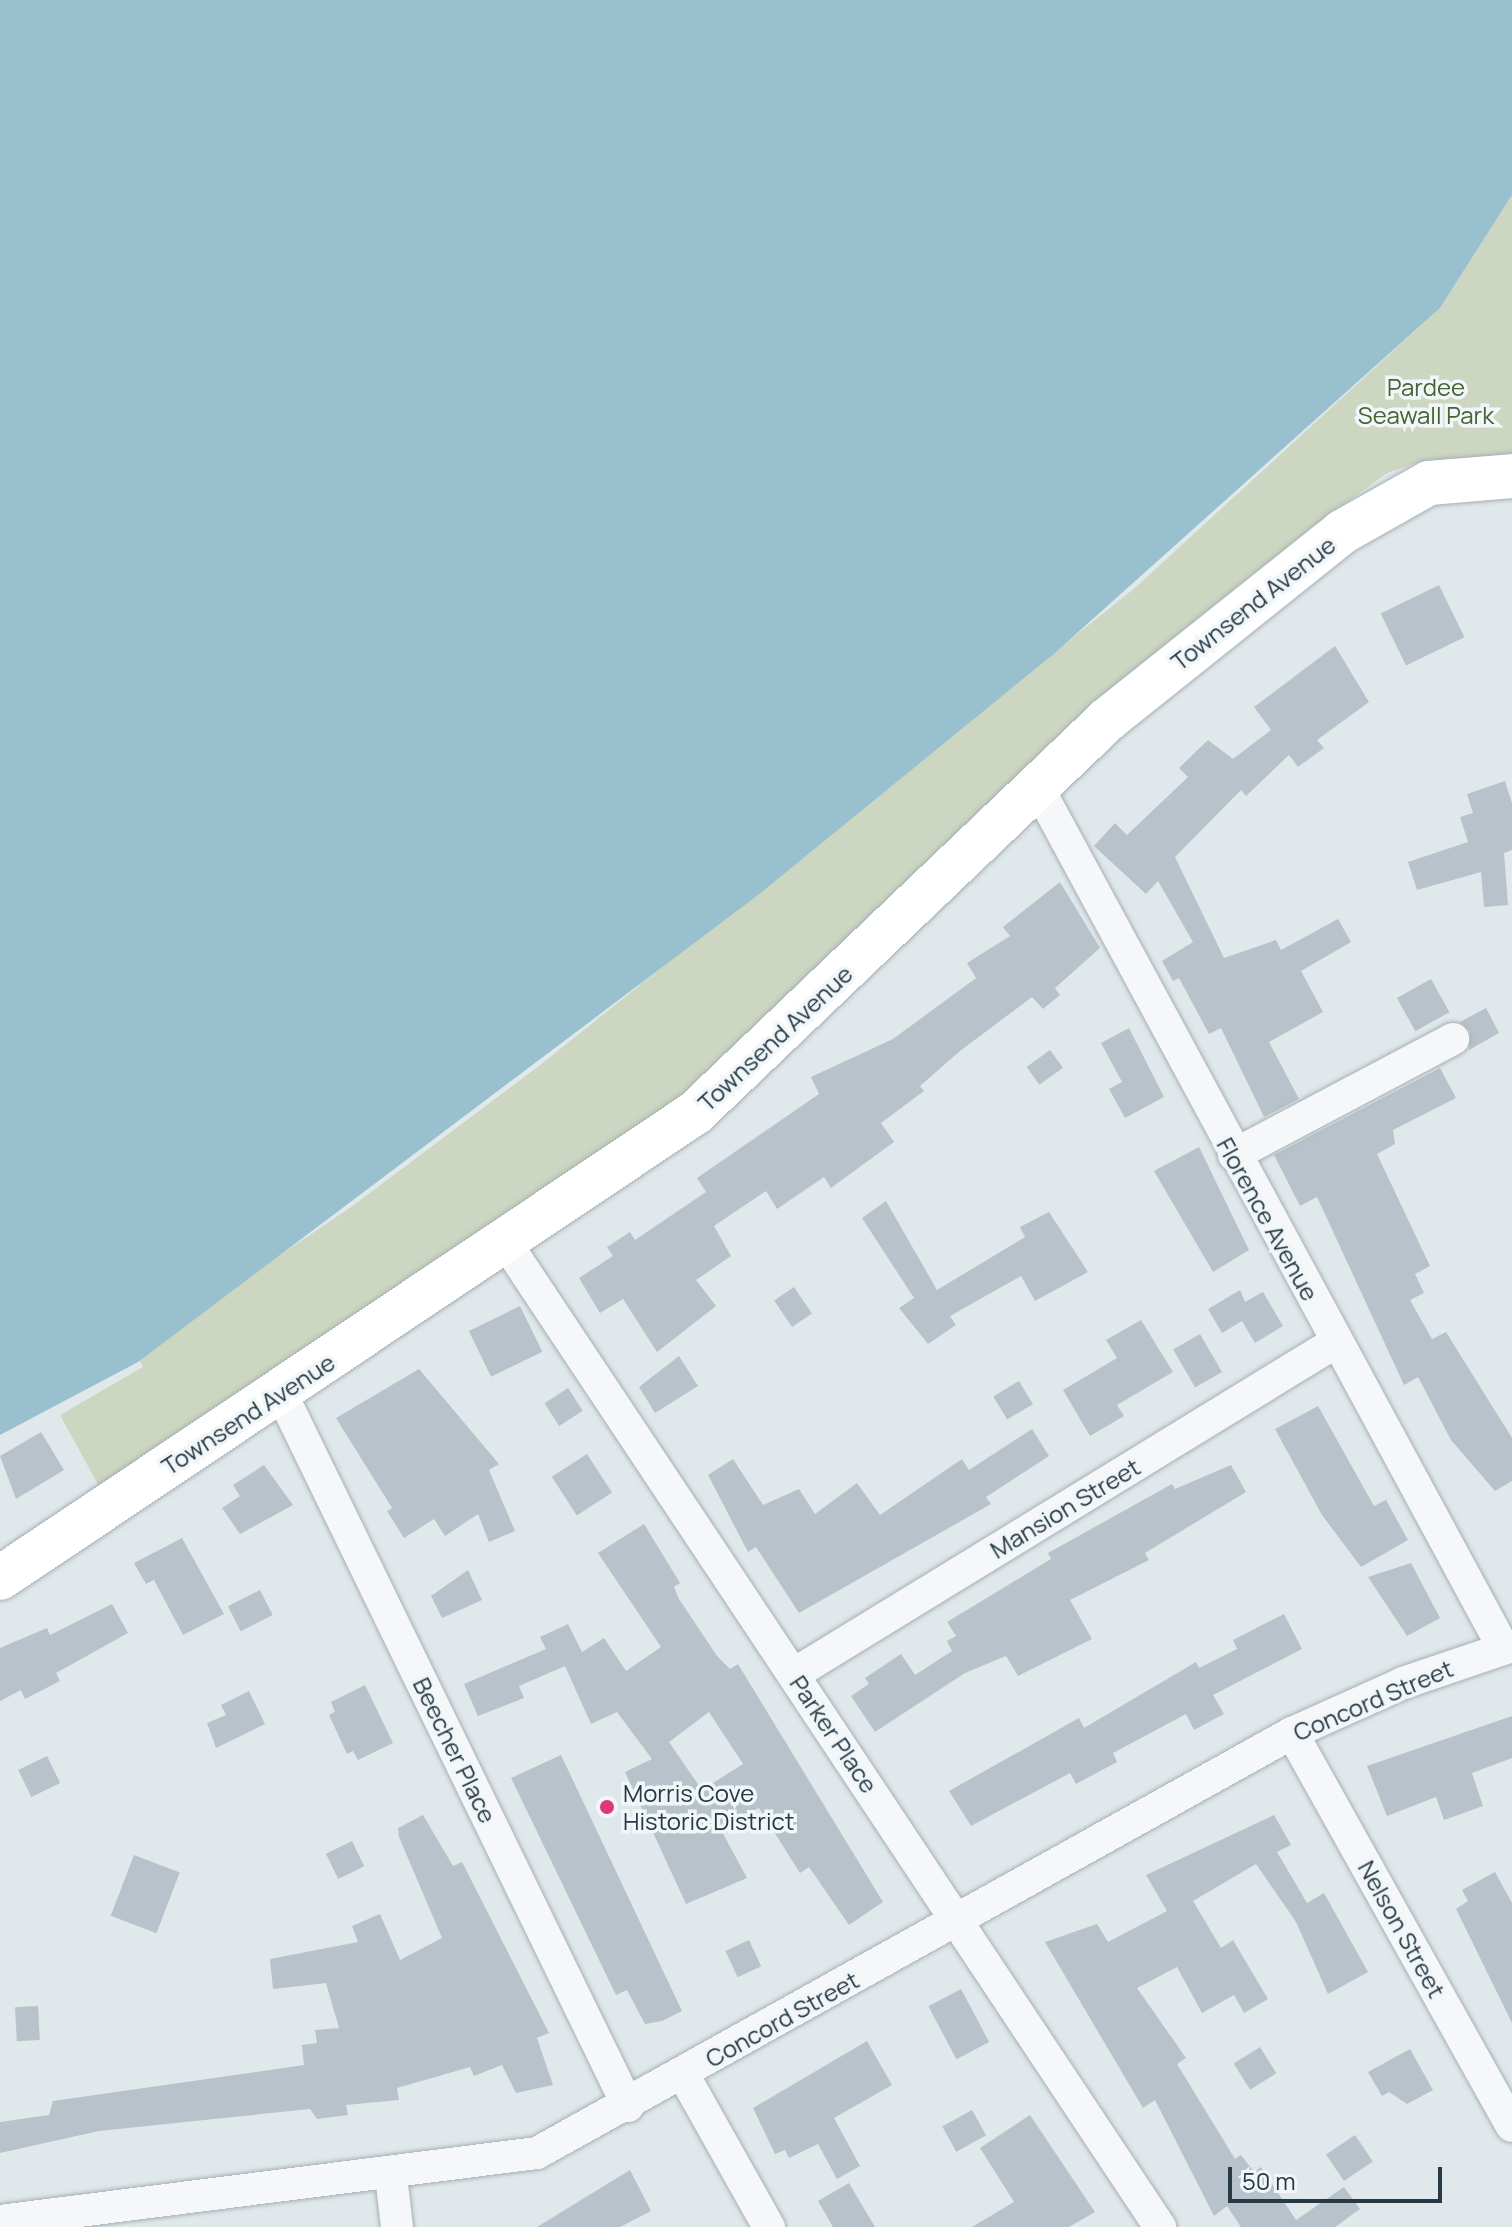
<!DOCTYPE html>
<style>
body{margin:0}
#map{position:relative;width:1512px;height:2227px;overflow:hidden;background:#e1e8eb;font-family:Manrope,sans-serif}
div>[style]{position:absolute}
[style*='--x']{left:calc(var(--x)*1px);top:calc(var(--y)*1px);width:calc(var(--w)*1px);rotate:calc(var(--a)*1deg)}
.green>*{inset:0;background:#ccd6c1}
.water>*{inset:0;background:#98c0cf}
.building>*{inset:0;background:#b8c2ca;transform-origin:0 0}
.roads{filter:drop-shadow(0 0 2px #a5b0b6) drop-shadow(0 0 2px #a5b0b6)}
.street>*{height:32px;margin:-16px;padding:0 16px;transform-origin:16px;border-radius:16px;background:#f5f7f9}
.secondary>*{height:44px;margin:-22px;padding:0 22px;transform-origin:22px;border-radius:22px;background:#fff}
.dots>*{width:22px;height:22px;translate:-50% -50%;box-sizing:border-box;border:4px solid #f1f6f8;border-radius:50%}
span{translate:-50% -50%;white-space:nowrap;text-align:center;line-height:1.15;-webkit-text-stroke:7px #f1f6f8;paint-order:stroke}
.park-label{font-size:24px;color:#476333}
.street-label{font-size:24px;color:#273945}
.poi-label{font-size:24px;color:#273945}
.left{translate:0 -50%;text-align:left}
.scale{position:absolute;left:1228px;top:2167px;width:214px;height:36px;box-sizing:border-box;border:4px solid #273945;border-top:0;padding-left:10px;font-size:24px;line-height:28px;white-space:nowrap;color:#273945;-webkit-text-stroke:6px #f1f6f8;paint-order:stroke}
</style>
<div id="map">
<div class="green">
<i style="clip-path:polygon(1512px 195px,1512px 456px,1422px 461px,1387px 473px,1310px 529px,1044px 752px,709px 1078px,101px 1490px,60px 1415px,143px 1367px,136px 1353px,354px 1205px,539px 1066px,1136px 587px,1440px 308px)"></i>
</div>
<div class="water">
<i style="clip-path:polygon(0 0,1512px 0,1512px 195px,1440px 308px,1056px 652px,758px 895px,138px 1362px,0 1435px)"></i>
</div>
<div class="building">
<i style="left:1439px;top:585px;width:58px;height:65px;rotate:64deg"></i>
<i style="clip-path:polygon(1335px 646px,1369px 702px,1317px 740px,1324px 748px,1298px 767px,1289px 755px,1246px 796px,1241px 790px,1175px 857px,1224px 958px,1276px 940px,1281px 950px,1338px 919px,1351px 942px,1301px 971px,1323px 1012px,1269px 1042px,1299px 1099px,1264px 1117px,1221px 1028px,1209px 1034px,1179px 978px,1173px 981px,1162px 961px,1193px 942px,1158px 881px,1146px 894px,1094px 846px,1115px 823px,1127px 835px,1188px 777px,1179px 768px,1208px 740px,1233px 759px,1271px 730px,1254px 707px)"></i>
<i style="clip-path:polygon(1505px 781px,1512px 803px,1512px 850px,1504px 853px,1508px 905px,1484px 907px,1481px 872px,1417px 890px,1408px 862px,1468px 842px,1460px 817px,1473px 813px,1467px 794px)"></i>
<i style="clip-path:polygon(1060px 882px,1100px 948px,1055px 988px,1060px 995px,1043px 1009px,1032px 997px,960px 1051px,920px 1086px,924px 1091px,881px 1123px,894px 1142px,831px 1188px,824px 1177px,777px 1209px,766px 1191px,714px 1226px,731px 1256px,696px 1280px,716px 1306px,657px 1352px,623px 1299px,600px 1313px,579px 1278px,613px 1256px,607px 1247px,630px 1232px,635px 1240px,706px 1192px,697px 1178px,819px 1094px,811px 1077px,893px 1039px,976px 978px,967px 963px,1010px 936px,1003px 927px)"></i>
<i style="left:1431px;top:979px;width:38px;height:39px;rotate:61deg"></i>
<i style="clip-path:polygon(1486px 1008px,1499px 1033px,1469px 1050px,1470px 1031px,1460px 1022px)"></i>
<i style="clip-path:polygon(1129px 1028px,1164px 1097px,1125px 1118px,1109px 1089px,1122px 1082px,1101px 1043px)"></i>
<i style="left:1050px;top:1050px;width:22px;height:29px;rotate:54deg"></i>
<i style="clip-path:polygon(1440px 1068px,1456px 1098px,1393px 1130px,1395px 1144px,1377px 1154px,1430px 1266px,1415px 1274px,1424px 1293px,1410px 1300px,1432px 1339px,1446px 1332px,1512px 1438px,1512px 1481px,1495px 1491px,1451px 1440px,1418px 1377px,1404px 1385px,1317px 1197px,1300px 1206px,1274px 1155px)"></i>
<i style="clip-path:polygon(1199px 1147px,1249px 1250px,1213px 1272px,1154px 1171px)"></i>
<i style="clip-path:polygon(886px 1201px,937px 1290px,1025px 1237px,1020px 1227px,1049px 1212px,1088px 1272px,1035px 1301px,1021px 1276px,950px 1316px,956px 1325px,928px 1344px,899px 1308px,914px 1298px,862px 1218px)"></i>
<i style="left:794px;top:1287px;width:32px;height:24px;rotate:56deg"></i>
<i style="clip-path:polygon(1240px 1290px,1245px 1302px,1263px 1292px,1283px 1326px,1255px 1343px,1242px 1321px,1222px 1333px,1208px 1309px)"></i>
<i style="left:520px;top:1306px;width:51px;height:57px;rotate:64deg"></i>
<i style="clip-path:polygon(1141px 1320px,1173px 1372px,1117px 1405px,1124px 1416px,1090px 1436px,1063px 1390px,1117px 1358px,1106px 1340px)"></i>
<i style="left:1200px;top:1334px;width:44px;height:31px;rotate:60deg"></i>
<i style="clip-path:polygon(679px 1356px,698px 1386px,655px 1413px,639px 1387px)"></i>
<i style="clip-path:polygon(419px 1369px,499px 1464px,489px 1470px,515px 1531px,489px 1542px,478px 1514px,445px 1536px,434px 1519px,404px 1538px,387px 1511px,392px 1508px,336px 1418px)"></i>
<i style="left:1019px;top:1381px;width:27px;height:30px;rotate:59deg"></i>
<i style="left:568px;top:1388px;width:27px;height:28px;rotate:57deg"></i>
<i style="clip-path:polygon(1318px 1406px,1374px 1506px,1386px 1500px,1408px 1540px,1361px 1567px,1322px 1515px,1275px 1429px)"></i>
<i style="clip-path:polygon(1032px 1429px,1049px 1456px,986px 1497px,991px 1504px,799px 1613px,756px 1547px,748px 1552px,708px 1475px,733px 1459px,763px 1505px,799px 1489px,815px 1514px,857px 1483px,880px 1515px,962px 1459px,969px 1470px)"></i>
<i style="clip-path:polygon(41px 1432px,64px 1470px,16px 1499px,0 1456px)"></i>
<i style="left:587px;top:1454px;width:46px;height:42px;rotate:57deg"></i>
<i style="clip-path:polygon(264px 1465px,293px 1505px,240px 1534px,222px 1508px,240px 1496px,233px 1485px)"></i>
<i style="clip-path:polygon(1231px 1465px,1246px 1492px,1145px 1553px,1149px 1560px,1070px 1600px,1092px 1639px,1018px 1676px,1006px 1656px,965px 1673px,875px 1732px,851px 1696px,869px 1684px,865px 1678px,901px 1654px,915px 1675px,952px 1651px,947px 1641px,956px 1636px,947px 1622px,1051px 1559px,1048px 1553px,1172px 1484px,1175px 1489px)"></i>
<i style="clip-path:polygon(evenodd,644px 1524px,680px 1583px,674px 1587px,679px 1599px,717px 1656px,730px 1669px,738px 1664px,883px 1902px,849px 1925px,809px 1867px,800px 1873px,759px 1808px,720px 1828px,747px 1878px,686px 1904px,625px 1772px,652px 1759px,617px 1712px,591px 1724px,565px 1666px,519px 1686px,524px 1698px,478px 1716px,464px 1684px,546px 1649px,540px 1637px,568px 1624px,582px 1652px,604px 1638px,626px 1671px,661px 1647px,598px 1553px,644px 1524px,709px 1712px,743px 1764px,702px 1790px,669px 1742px,709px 1712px)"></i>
<i style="clip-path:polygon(182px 1538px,224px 1614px,183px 1635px,154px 1580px,146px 1584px,134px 1563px)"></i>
<i style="clip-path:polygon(1411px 1563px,1440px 1618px,1407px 1636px,1368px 1577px)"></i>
<i style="clip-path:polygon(468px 1570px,482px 1600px,442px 1618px,431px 1596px)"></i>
<i style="left:260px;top:1590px;width:28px;height:36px;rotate:63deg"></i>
<i style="clip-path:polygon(112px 1604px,128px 1633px,56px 1673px,60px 1681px,25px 1699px,21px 1690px,0 1701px,0 1648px,47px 1628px,50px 1635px)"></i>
<i style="clip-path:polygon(1284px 1614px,1302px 1649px,1213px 1695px,1224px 1714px,1194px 1730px,1186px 1714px,1113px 1753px,1117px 1762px,1076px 1784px,1070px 1773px,971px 1826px,949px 1791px,1079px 1718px,1084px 1728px,1196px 1662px,1199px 1668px,1237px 1649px,1233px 1640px)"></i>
<i style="clip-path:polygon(365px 1685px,393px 1743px,358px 1760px,353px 1751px,347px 1754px,329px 1715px,335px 1712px,331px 1702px)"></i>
<i style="clip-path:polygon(249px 1691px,265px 1724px,216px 1748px,207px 1723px,226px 1715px,221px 1705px)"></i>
<i style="clip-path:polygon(1512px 1716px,1512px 1758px,1472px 1773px,1483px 1806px,1444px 1820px,1436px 1797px,1387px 1816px,1367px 1766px)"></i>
<i style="clip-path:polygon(561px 1755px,682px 2011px,662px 2021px,645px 2024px,627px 1990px,616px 1995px,511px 1778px)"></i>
<i style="left:47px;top:1756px;width:30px;height:32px;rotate:64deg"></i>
<i style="clip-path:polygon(423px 1815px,453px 1866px,462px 1862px,549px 2033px,537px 2038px,553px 2085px,516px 2093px,502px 2065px,474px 2076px,470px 2067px,397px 2088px,399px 2100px,346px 2105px,348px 2115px,317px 2119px,310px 2109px,243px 2116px,99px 2131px,0 2153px,0 2122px,49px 2115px,53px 2101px,304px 2065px,302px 2045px,317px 2043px,315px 2030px,339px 2028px,326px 1983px,273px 1989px,270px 1959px,358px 1942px,352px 1926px,380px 1914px,400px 1960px,442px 1938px,399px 1837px,398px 1828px)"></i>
<i style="clip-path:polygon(1274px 1815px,1291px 1845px,1277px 1852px,1307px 1903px,1324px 1893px,1368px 1972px,1328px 1994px,1296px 1922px,1256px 1864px,1193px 1901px,1221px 1948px,1233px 1940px,1268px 1999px,1244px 2013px,1234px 1995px,1202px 2013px,1177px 1967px,1137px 1988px,1186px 2058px,1177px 2064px,1235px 2159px,1241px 2155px,1254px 2172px,1261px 2167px,1296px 2220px,1344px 2187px,1360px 2209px,1335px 2227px,1241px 2227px,1227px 2206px,1214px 2216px,1155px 2100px,1143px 2108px,1045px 1942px,1097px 1924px,1108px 1942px,1167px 1911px,1146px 1875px)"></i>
<i style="left:352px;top:1841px;width:28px;height:29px;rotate:64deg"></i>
<i style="left:134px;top:1855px;width:49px;height:65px;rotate:21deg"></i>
<i style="clip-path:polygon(1495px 1872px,1512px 1903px,1512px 2023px,1456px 1909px,1468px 1901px,1462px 1890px)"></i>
<i style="left:749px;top:1940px;width:29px;height:26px;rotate:65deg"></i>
<i style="left:961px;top:1989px;width:60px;height:37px;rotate:62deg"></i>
<i style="left:38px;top:2006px;width:34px;height:23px;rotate:87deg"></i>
<i style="clip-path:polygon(867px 2041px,892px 2085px,834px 2118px,860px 2166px,837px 2179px,818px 2144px,789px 2158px,785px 2150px,775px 2154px,753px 2108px)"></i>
<i style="left:1260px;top:2047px;width:31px;height:31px;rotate:58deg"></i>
<i style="clip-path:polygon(1410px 2049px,1433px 2090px,1407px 2104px,1389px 2092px,1382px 2096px,1368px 2072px)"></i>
<i style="left:972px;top:2110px;width:29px;height:34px;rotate:61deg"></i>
<i style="clip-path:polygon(1030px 2115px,1095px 2212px,1069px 2227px,972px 2227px,1014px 2202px,980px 2148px)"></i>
<i style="left:1355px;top:2135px;width:32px;height:35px;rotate:56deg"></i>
<i style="clip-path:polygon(630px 2170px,651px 2211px,620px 2227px,537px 2227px)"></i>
<i style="clip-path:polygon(849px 2183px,875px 2227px,833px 2227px,818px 2201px)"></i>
</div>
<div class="roads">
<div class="street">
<i style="--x:1037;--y:786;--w:981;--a:61.58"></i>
<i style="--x:1234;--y:1155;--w:248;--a:-27.9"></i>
<i style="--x:506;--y:1243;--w:1182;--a:56.39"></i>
<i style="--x:281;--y:1393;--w:793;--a:64.05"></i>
<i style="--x:794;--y:1674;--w:636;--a:-31.49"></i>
<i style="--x:1292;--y:1733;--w:450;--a:60.8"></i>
<i style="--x:683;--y:2074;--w:176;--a:60.7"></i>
<i style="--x:391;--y:2176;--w:51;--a:83.3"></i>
<i style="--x:0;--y:2221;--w:541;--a:-7.22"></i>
<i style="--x:537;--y:2153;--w:864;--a:-29.09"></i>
<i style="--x:1292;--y:1733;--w:122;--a:-24.2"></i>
<i style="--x:1403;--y:1683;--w:115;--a:-18.7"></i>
</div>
<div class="secondary">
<i style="--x:0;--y:1578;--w:836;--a:-33.79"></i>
<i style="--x:695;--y:1113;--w:571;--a:-43.65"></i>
<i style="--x:1108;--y:719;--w:300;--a:-38.6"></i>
<i style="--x:1342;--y:532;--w:100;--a:-29.4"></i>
<i style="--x:1429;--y:483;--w:83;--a:-4.8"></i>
</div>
</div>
<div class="dots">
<i style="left:607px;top:1807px;background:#dd3979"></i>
</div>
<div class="park-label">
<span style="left:1426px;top:401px">Pardee<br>Seawall Park</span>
</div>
<div class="street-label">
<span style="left:1253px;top:603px;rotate:-38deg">Townsend Avenue</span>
<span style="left:775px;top:1038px;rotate:-43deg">Townsend Avenue</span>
<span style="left:1268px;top:1219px;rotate:61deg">Florence Avenue</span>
<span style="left:248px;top:1414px;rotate:-33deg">Townsend Avenue</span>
<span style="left:1065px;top:1508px;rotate:-31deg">Mansion Street</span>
<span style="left:1373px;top:1700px;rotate:-23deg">Concord Street</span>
<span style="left:834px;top:1734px;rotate:56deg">Parker Place</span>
<span style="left:455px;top:1750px;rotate:64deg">Beecher Place</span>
<span style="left:1402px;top:1929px;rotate:61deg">Nelson Street</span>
<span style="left:782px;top:2019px;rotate:-29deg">Concord Street</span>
</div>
<div class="poi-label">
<span class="left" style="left:623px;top:1807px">Morris Cove<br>Historic District</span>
</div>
<div class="scale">50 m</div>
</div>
